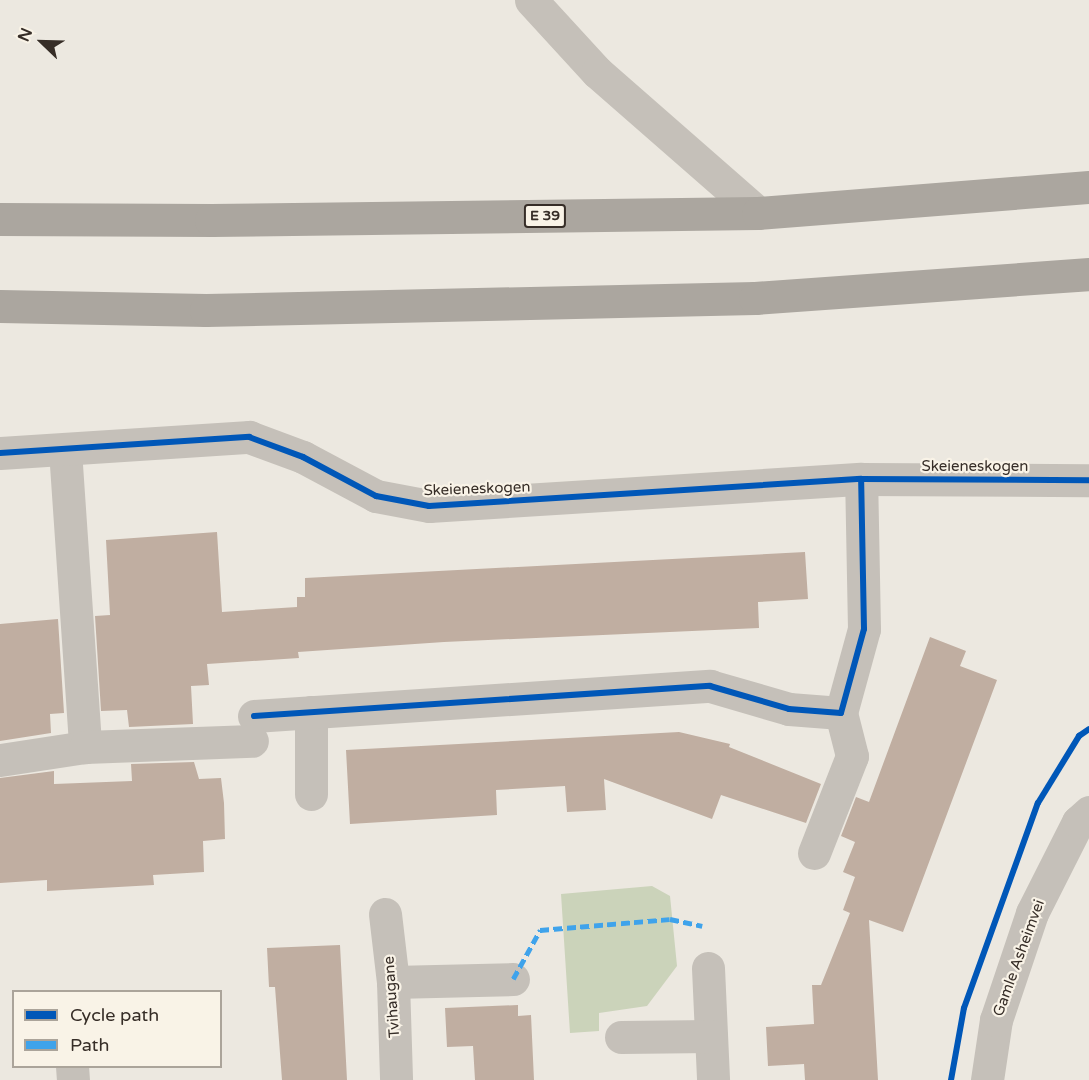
<!DOCTYPE html>
<style>
body{margin:0}
#map{position:relative;width:1089px;height:1080px;overflow:hidden;background:#ece8e0;font-family:"Varela Round",sans-serif}
div>[style]{position:absolute}
[style*='--x']{left:calc(var(--x)*1px);top:calc(var(--y)*1px);width:calc(var(--w)*1px);rotate:calc(var(--a)*1deg)}
.green>*{inset:0;background:#cbd3ba}
.building>*{inset:0;background:#c0aea1}
.minor>*{height:33px;margin:-16.5px;padding:0 16.5px;transform-origin:16.5px;border-radius:16.5px;background:#c5c0b9}
.highway>*{height:33px;margin:-16.5px;padding:0 16.5px;transform-origin:16.5px;border-radius:16.5px;background:#aba69f}
.quiet>*{height:4.5px;margin-top:-2.25px;transform-origin:0;background:repeating-linear-gradient(90deg,#3fa3eb 0 9px,transparent 0 13.5px)}
.cycleway>*{height:6px;margin:-3px;padding:0 3px;transform-origin:3px;border-radius:3px;background:#0057b8}
span{translate:-50% -50%;white-space:nowrap;text-align:center;line-height:1.15;-webkit-text-stroke:4.5px #f9f3e7;paint-order:stroke}
.shield-label span{padding:2px 4px;background:#f9f3e7;border:2px solid;border-radius:4px;-webkit-text-stroke-width:0}
.shield-label{font-size:14px;color:#362d27;font-weight:700}
.street-label{font-size:15px;color:#362d27}
.legend{position:absolute;left:12px;top:990px;width:210px;height:78px;box-sizing:border-box;background:#f9f3e7;border:2px solid #aba49a;margin:0;padding:8px 10px;list-style:none;font-size:18px;color:#362d27}
.legend li{display:flex;align-items:center;gap:12px;height:30px}
.legend b{width:30px;border:2px solid #aba49a}
.north{position:absolute;left:12px;top:12px;width:60px;height:60px;-webkit-text-stroke:4px #f9f3e7;paint-order:stroke;rotate:293deg;font-size:16px;font-weight:700;line-height:24px;text-align:center;color:#362d27}
.north::after{content:'';display:block;margin:auto;width:21px;height:27px;background:#362d27;clip-path:polygon(50% 0,100% 100%,50% 72%,0 100%)}
</style>
<div id="map">
<div class="green">
<i style="clip-path:polygon(652px 886px,670px 896px,677px 966px,647px 1006px,599px 1013px,599px 1031px,570px 1033px,561px 894px)"></i>
</div>
<div class="building">
<i style="clip-path:polygon(217px 532px,222px 612px,297px 607px,297px 597px,305px 597px,305px 578px,805px 552px,808px 599px,758px 602px,759px 628px,444px 642px,298px 652px,299px 658px,207px 664px,209px 685px,191px 686px,193px 724px,129px 727px,127px 710px,101px 711px,95px 616px,110px 615px,106px 540px)"></i>
<i style="clip-path:polygon(58px 619px,64px 713px,50px 714px,51px 733px,0 741px,0 624px)"></i>
<i style="clip-path:polygon(930px 637px,966px 651px,960px 666px,997px 680px,903px 932px,869px 920px,878px 1080px,805px 1080px,804px 1064px,768px 1066px,766px 1027px,814px 1024px,812px 985px,821px 985px,850px 913px,843px 910px,855px 877px,843px 872px,855px 842px,841px 836px,856px 797px,869px 802px)"></i>
<i style="clip-path:polygon(679px 732px,730px 744px,729px 747px,821px 784px,806px 823px,721px 795px,712px 819px,604px 779px,606px 810px,567px 812px,565px 786px,496px 790px,497px 815px,350px 824px,346px 750px)"></i>
<i style="clip-path:polygon(194px 762px,199px 779px,221px 778px,224px 803px,225px 839px,203px 841px,204px 872px,153px 875px,154px 885px,47px 891px,47px 880px,0 883px,0 778px,54px 771px,54px 784px,132px 781px,131px 764px)"></i>
<i style="clip-path:polygon(340px 945px,347px 1080px,282px 1080px,275px 987px,269px 987px,267px 948px)"></i>
<i style="clip-path:polygon(518px 1005px,518px 1016px,531px 1015px,534px 1080px,475px 1080px,473px 1046px,447px 1047px,445px 1008px)"></i>
</div>
<div class="minor">
<i style="--x:531;--y:0;--w:98;--a:47.5"></i>
<i style="--x:597;--y:72;--w:214;--a:41.2"></i>
<i style="--x:65;--y:450;--w:298;--a:86.1"></i>
<i style="--x:0;--y:453;--w:250;--a:-3.7"></i>
<i style="--x:249;--y:437;--w:58;--a:20.3"></i>
<i style="--x:303;--y:457;--w:83;--a:28.1"></i>
<i style="--x:376;--y:496;--w:54;--a:10.7"></i>
<i style="--x:429;--y:506;--w:433;--a:-3.6"></i>
<i style="--x:861;--y:479;--w:228;--a:0.3"></i>
<i style="--x:311;--y:712;--w:82;--a:90"></i>
<i style="--x:254;--y:716;--w:457;--a:-3.8"></i>
<i style="--x:710;--y:686;--w:82;--a:16.2"></i>
<i style="--x:789;--y:709;--w:52;--a:4.4"></i>
<i style="--x:841;--y:713;--w:87;--a:-74.7"></i>
<i style="--x:864;--y:629;--w:150;--a:-91.1"></i>
<i style="--x:0;--y:760;--w:86;--a:-8.7"></i>
<i style="--x:85;--y:747;--w:167;--a:-2.1"></i>
<i style="--x:814;--y:853;--w:104;--a:-68.6"></i>
<i style="--x:852;--y:756;--w:44;--a:-104.3"></i>
<i style="--x:385;--y:914;--w:68;--a:83.3"></i>
<i style="--x:393;--y:982;--w:98;--a:88.2"></i>
<i style="--x:708;--y:968;--w:112;--a:87.4"></i>
<i style="--x:393;--y:982;--w:120;--a:-1.4"></i>
<i style="--x:621;--y:1037;--w:90;--a:-0.6"></i>
<i style="--x:72;--y:1066;--w:14;--a:86"></i>
<i style="--x:987;--y:1080;--w:61;--a:-81.5"></i>
<i style="--x:996;--y:1020;--w:113;--a:-71.4"></i>
<i style="--x:1032;--y:913;--w:102;--a:-63.2"></i>
<i style="--x:1078;--y:822;--w:15;--a:-42"></i>
</div>
<div class="highway">
<i style="--x:0;--y:219;--w:211;--a:0.3"></i>
<i style="--x:211;--y:220;--w:547;--a:-0.73"></i>
<i style="--x:758;--y:213;--w:332;--a:-4.5"></i>
<i style="--x:0;--y:306;--w:206;--a:1.1"></i>
<i style="--x:206;--y:310;--w:549;--a:-1.25"></i>
<i style="--x:755;--y:298;--w:335;--a:-4.1"></i>
</div>
<div class="quiet">
<i style="--x:513;--y:979;--w:56;--a:-61.1"></i>
<i style="--x:540;--y:930;--w:130;--a:-4.8"></i>
<i style="--x:670;--y:919;--w:33;--a:12"></i>
</div>
<div class="cycleway">
<i style="--x:0;--y:453;--w:250;--a:-3.7"></i>
<i style="--x:249;--y:437;--w:58;--a:20.3"></i>
<i style="--x:303;--y:457;--w:83;--a:28.1"></i>
<i style="--x:376;--y:496;--w:54;--a:10.7"></i>
<i style="--x:429;--y:506;--w:433;--a:-3.6"></i>
<i style="--x:861;--y:479;--w:228;--a:0.3"></i>
<i style="--x:254;--y:716;--w:457;--a:-3.8"></i>
<i style="--x:710;--y:686;--w:82;--a:16.2"></i>
<i style="--x:789;--y:709;--w:52;--a:4.4"></i>
<i style="--x:841;--y:713;--w:87;--a:-74.7"></i>
<i style="--x:864;--y:629;--w:150;--a:-91.1"></i>
<i style="--x:951;--y:1080;--w:73;--a:-79.8"></i>
<i style="--x:964;--y:1008;--w:218;--a:-70.2"></i>
<i style="--x:1038;--y:803;--w:79;--a:-58.5"></i>
<i style="--x:1079;--y:736;--w:12;--a:-35"></i>
</div>
<div class="shield-label">
<span style="left:545px;top:216px">E 39</span>
</div>
<div class="street-label">
<span style="left:975px;top:467px">Skeieneskogen</span>
<span style="left:477px;top:489px;rotate:-2deg">Skeieneskogen</span>
<span style="left:1019px;top:958px;rotate:-70deg">Gamle Asheimvei</span>
<span style="left:392px;top:997px;rotate:-94deg">Tvihaugane</span>
</div>
<ul class="legend">
<li><b style="height:8px;background:#0057b8"></b>Cycle path</li>
<li><b style="height:8px;background:#3fa3eb"></b>Path</li>
</ul>
<div class="north">N</div>
</div>
